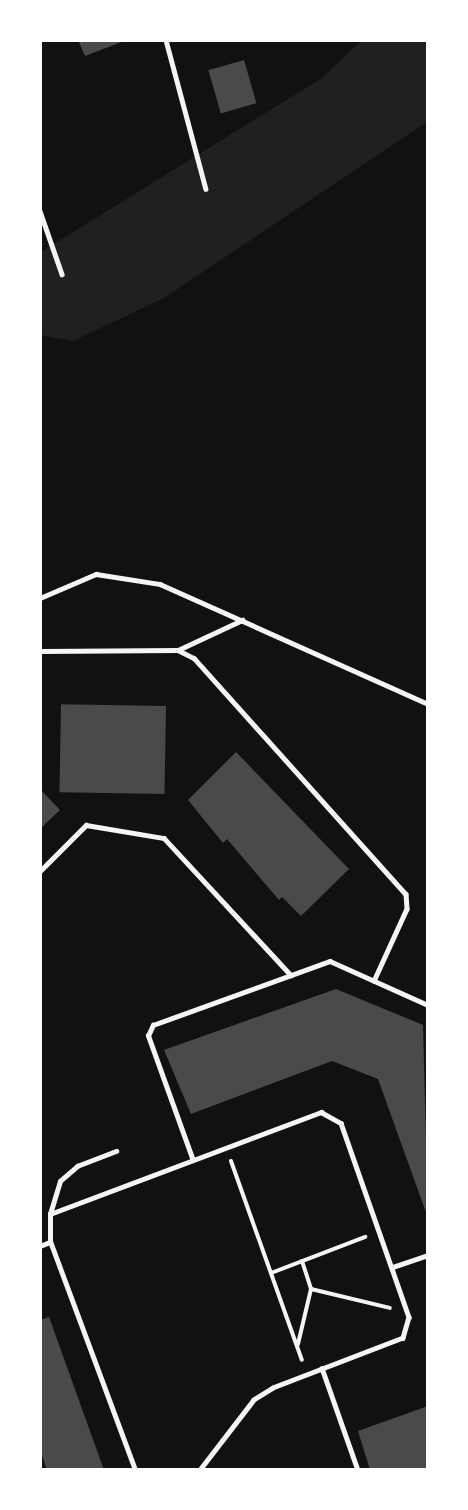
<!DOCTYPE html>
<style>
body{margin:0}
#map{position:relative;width:468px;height:1510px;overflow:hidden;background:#111;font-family:Inter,sans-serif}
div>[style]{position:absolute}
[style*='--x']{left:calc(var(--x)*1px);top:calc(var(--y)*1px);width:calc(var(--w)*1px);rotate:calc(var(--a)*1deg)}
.green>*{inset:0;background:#202020}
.building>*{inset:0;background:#4a4a4a;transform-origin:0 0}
.path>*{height:4px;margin:-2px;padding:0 2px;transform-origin:2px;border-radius:2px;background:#f5f5f5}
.service>*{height:4.5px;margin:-2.25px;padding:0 2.25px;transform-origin:2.25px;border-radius:2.25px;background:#f5f5f5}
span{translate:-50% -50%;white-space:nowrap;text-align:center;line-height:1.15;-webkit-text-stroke:4.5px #fff;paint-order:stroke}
.frame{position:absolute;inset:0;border:42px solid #fff;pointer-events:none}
</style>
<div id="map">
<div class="green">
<i style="clip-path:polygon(361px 41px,427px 41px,427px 122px,164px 298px,73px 341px,41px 335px,41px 252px,322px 78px)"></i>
</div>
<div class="building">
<i style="clip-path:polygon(78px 40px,124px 40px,124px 41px,85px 56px)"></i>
<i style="left:244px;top:60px;width:45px;height:37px;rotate:74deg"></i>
<i style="left:166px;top:706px;width:88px;height:105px;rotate:91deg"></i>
<i style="clip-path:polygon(236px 752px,349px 869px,301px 916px,282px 897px,279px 900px,227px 839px,223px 843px,188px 800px)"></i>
<i style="clip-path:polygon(40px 789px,60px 810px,40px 829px)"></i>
<i style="clip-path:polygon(336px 989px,423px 1025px,428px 1218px,378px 1079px,332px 1061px,191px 1114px,164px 1050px)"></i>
<i style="clip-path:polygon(49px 1317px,104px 1470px,47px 1470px,40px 1450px,40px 1320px)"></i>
<i style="clip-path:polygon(428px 1406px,428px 1470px,370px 1470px,358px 1431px)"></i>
</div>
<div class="path">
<i style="--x:231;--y:1161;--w:211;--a:70.4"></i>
<i style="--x:302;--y:1261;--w:29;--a:72"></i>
<i style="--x:311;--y:1289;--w:81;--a:13.5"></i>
<i style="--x:271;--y:1273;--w:101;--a:-21"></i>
<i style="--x:298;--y:1344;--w:57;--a:-76.7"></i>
</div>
<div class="service">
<i style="--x:166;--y:40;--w:154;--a:75"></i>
<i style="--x:40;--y:211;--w:67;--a:70.8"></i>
<i style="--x:40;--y:598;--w:61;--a:-23.2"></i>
<i style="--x:96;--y:574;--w:65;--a:8.9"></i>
<i style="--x:160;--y:584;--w:294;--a:24.1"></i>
<i style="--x:178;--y:650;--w:71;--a:-25.1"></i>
<i style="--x:40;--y:651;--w:138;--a:-0.4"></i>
<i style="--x:178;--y:650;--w:18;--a:27"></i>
<i style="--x:194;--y:658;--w:317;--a:48.1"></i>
<i style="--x:406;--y:894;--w:15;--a:86"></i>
<i style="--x:407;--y:909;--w:79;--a:114.6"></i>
<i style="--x:40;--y:871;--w:65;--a:-45"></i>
<i style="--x:86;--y:825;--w:79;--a:9.5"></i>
<i style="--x:164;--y:838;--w:187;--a:47.2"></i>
<i style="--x:192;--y:1158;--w:130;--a:-109.8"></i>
<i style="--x:148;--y:1036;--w:12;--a:-66"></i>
<i style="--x:153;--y:1025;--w:188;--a:-19.9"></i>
<i style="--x:330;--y:961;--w:107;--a:24.2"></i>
<i style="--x:50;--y:1214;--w:34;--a:-73"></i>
<i style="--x:60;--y:1181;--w:23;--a:-41"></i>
<i style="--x:77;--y:1166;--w:42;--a:-21"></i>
<i style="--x:40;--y:1246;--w:11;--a:-22"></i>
<i style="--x:393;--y:1267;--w:37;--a:-19"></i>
<i style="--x:322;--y:1368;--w:108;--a:70.6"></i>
<i style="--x:135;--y:1470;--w:243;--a:-110.4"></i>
<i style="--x:50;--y:1242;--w:28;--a:-90"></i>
<i style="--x:50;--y:1214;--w:290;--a:-20.6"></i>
<i style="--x:321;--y:1112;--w:23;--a:29"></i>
<i style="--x:341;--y:1123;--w:206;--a:70.7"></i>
<i style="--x:409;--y:1317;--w:22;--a:106"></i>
<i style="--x:403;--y:1338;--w:139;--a:159"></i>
<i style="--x:273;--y:1388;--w:22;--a:148"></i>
<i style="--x:254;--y:1400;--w:88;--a:127.6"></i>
</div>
<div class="frame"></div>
</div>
